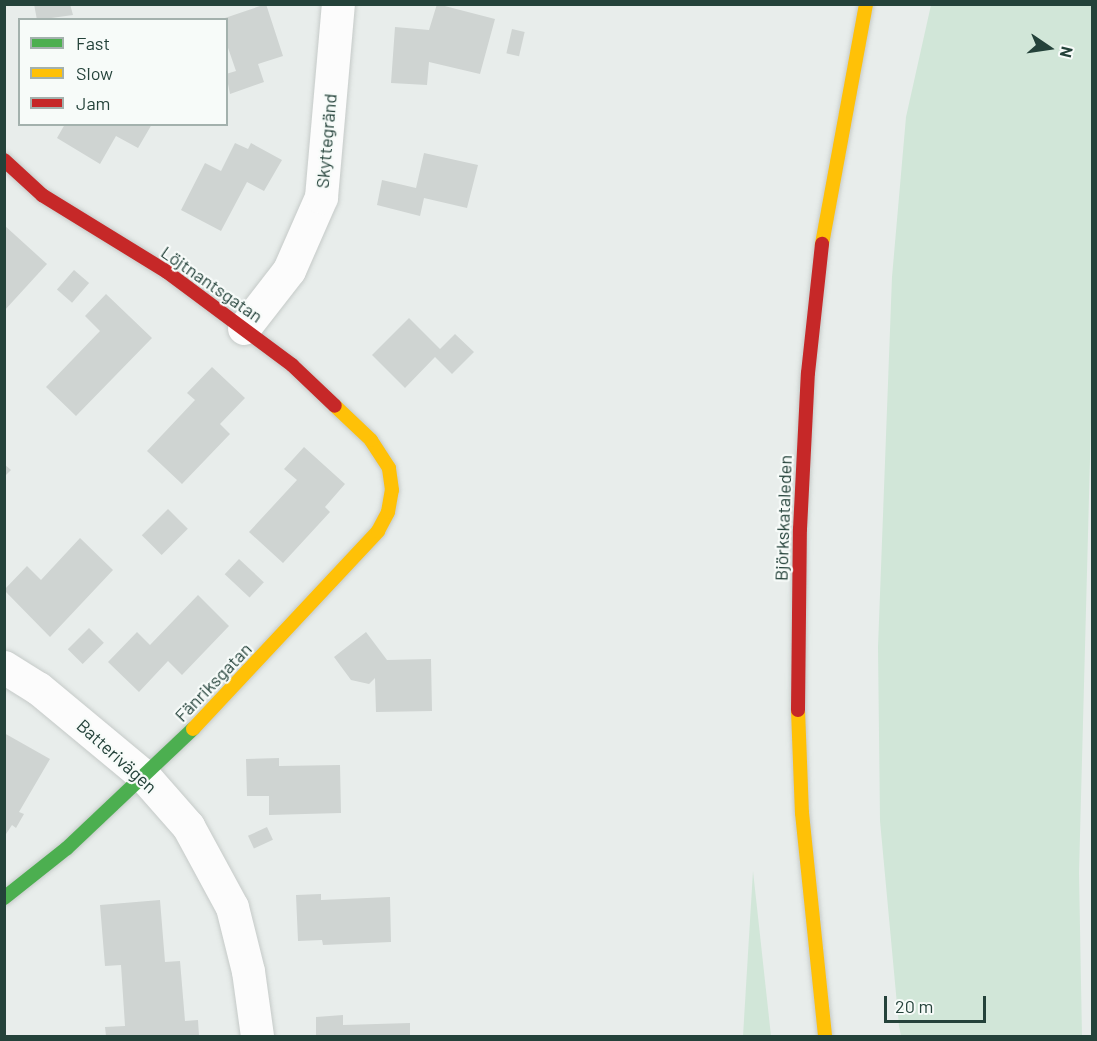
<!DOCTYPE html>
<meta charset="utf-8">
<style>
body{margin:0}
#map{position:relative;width:1097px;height:1041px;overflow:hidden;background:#e8edeb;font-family:Barlow,sans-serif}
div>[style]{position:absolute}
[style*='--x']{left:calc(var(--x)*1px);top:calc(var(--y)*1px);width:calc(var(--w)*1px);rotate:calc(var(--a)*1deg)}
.green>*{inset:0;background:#d1e6d8}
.building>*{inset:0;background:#cfd4d2;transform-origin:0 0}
.roads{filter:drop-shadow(0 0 2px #c5cac8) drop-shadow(0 0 2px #c5cac8)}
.street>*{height:33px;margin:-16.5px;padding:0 16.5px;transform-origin:16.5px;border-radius:16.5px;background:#fcfcfc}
.fast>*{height:14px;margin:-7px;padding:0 7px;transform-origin:7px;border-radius:7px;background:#4caf50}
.slow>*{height:14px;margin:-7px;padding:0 7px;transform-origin:7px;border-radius:7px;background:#ffc107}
.jam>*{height:14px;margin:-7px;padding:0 7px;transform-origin:7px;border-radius:7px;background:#c62828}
span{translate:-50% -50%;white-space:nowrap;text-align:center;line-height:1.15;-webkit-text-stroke:4.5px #f7fbf9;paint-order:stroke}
.street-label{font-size:18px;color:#24423a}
.frame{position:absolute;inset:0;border:6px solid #24423a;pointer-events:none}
.legend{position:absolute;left:18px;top:18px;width:210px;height:108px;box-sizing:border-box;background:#f7fbf9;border:2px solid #a3b1ad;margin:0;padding:8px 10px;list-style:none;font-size:18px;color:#24423a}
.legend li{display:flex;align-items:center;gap:12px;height:30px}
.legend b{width:30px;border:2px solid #a3b1ad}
.north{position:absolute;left:1019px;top:18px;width:60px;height:60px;-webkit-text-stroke:4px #f7fbf9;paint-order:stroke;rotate:103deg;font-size:16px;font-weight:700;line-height:24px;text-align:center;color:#24423a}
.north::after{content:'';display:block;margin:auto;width:21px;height:27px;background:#24423a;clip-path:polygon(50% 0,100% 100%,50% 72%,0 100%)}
.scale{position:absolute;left:884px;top:996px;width:102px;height:27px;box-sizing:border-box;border:3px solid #24423a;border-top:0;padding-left:8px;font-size:18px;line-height:21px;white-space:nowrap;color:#24423a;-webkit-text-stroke:4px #f7fbf9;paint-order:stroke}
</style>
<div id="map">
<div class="green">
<i style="clip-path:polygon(931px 5px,1092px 5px,1092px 384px,1079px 873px,1082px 1036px,901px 1036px,899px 1026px,880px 821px,878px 647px,892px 277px,906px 117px)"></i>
<i style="clip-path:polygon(753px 871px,771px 1036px,743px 1036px)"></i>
</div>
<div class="building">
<i style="clip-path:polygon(34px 4px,70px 4px,73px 15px,37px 20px)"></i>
<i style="clip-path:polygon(266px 4px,283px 56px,258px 64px,264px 82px,230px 94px,226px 74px,236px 71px,226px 42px,226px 20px,222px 19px)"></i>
<i style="clip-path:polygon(437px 4px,495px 19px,480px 74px,429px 62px,427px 85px,391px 83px,395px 27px,429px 30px)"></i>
<i style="left:512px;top:29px;width:13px;height:25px;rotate:13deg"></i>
<i style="clip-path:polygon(65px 124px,152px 124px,138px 148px,116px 136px,100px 164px,57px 138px)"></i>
<i style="clip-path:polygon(235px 143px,248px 149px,251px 143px,282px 160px,264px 191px,247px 182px,221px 231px,181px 210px,205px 163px,221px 171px)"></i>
<i style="clip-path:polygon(424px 153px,478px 165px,467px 208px,424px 198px,420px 216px,377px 205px,382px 180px,416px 188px)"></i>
<i style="clip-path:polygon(4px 225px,47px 264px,4px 311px)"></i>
<i style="left:74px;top:270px;width:20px;height:26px;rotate:41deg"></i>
<i style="clip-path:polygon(106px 294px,152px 338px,76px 416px,46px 387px,100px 331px,85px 316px)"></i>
<i style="clip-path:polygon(409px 318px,440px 349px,455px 334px,474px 352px,452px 374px,435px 357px,405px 388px,372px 355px)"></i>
<i style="clip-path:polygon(212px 367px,245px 398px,220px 424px,230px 434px,182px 484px,147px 451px,195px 400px,187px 393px)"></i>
<i style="clip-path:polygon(304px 447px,345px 484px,325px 507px,330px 512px,283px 563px,249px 532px,297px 480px,284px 469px)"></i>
<i style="clip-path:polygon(4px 464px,11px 470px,4px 477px)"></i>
<i style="left:168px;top:509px;width:28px;height:37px;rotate:45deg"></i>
<i style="clip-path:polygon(80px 538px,113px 570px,50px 637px,4px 590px,27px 566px,41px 580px)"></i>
<i style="left:239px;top:559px;width:34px;height:21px;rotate:43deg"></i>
<i style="clip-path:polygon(198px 595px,229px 626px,182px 675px,168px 661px,139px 692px,108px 662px,137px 632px,150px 645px)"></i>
<i style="left:89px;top:628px;width:21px;height:30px;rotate:45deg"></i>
<i style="clip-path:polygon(366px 632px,387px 660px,431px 659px,432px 711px,376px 712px,375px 678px,369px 684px,351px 680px,334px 657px)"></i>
<i style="clip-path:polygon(4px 733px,50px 759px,19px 812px,24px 814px,16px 828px,12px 825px,4px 837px)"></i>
<i style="clip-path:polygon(279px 758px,279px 766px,340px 765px,341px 813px,269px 815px,269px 796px,247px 796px,246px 759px)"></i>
<i style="left:267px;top:827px;width:14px;height:21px;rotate:65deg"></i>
<i style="clip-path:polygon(321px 894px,321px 900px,390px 897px,391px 942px,323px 945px,322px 940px,298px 941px,296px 895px)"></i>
<i style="clip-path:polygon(160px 900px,165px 962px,180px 961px,185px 1021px,198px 1020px,199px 1036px,106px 1036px,105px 1027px,125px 1026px,121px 965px,105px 966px,100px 905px)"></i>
<i style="clip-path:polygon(343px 1015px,343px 1025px,410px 1023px,410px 1036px,316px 1036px,316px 1017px)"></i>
</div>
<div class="roads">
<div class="street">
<i style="--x:244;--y:328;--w:73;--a:-52.2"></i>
<i style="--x:289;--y:270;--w:80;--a:-66.3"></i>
<i style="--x:321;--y:197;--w:194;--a:-85"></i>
<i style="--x:4;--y:667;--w:40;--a:32"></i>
<i style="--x:38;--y:688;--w:138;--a:39.7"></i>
<i style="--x:144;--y:776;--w:67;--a:48.7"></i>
<i style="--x:188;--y:826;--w:92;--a:61.5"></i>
<i style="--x:232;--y:907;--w:66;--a:76"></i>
<i style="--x:248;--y:971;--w:66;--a:82.1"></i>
</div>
<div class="fast">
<i style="--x:4;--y:898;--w:80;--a:-38.4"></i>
<i style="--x:67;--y:848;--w:173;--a:-43.4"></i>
</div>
<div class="slow">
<i style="--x:822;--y:244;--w:244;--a:-79.6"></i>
<i style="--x:798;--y:710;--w:103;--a:87.8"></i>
<i style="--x:802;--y:813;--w:224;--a:84.1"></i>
<i style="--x:193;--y:729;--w:271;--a:-46.9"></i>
<i style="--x:378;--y:531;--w:21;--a:-62"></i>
<i style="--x:388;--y:512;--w:22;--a:-80"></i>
<i style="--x:392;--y:490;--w:22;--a:-98"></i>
<i style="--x:389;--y:468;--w:33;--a:-123"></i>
<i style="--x:371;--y:440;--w:50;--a:-136.6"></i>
</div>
<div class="jam">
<i style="--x:4;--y:160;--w:52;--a:42.6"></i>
<i style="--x:42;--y:195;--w:147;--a:31.6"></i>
<i style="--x:167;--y:272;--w:156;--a:36.6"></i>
<i style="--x:292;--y:365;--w:59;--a:43.6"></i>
<i style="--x:798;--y:710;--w:181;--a:-89.4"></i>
<i style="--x:800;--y:529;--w:156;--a:-87.1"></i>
<i style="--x:808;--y:373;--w:130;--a:-83.8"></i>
</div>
</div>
<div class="street-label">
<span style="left:326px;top:141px;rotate:-85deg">Skyttegränd</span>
<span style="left:212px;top:284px;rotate:35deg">Löjtnantsgatan</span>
<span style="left:783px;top:518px;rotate:-88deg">Björkskataleden</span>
<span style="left:213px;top:682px;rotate:-46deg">Fänriksgatan</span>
<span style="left:117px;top:756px;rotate:42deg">Batterivägen</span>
</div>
<div class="frame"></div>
<ul class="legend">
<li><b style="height:8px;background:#4caf50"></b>Fast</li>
<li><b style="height:8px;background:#ffc107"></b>Slow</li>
<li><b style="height:8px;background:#c62828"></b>Jam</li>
</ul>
<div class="north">N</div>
<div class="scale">20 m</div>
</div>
